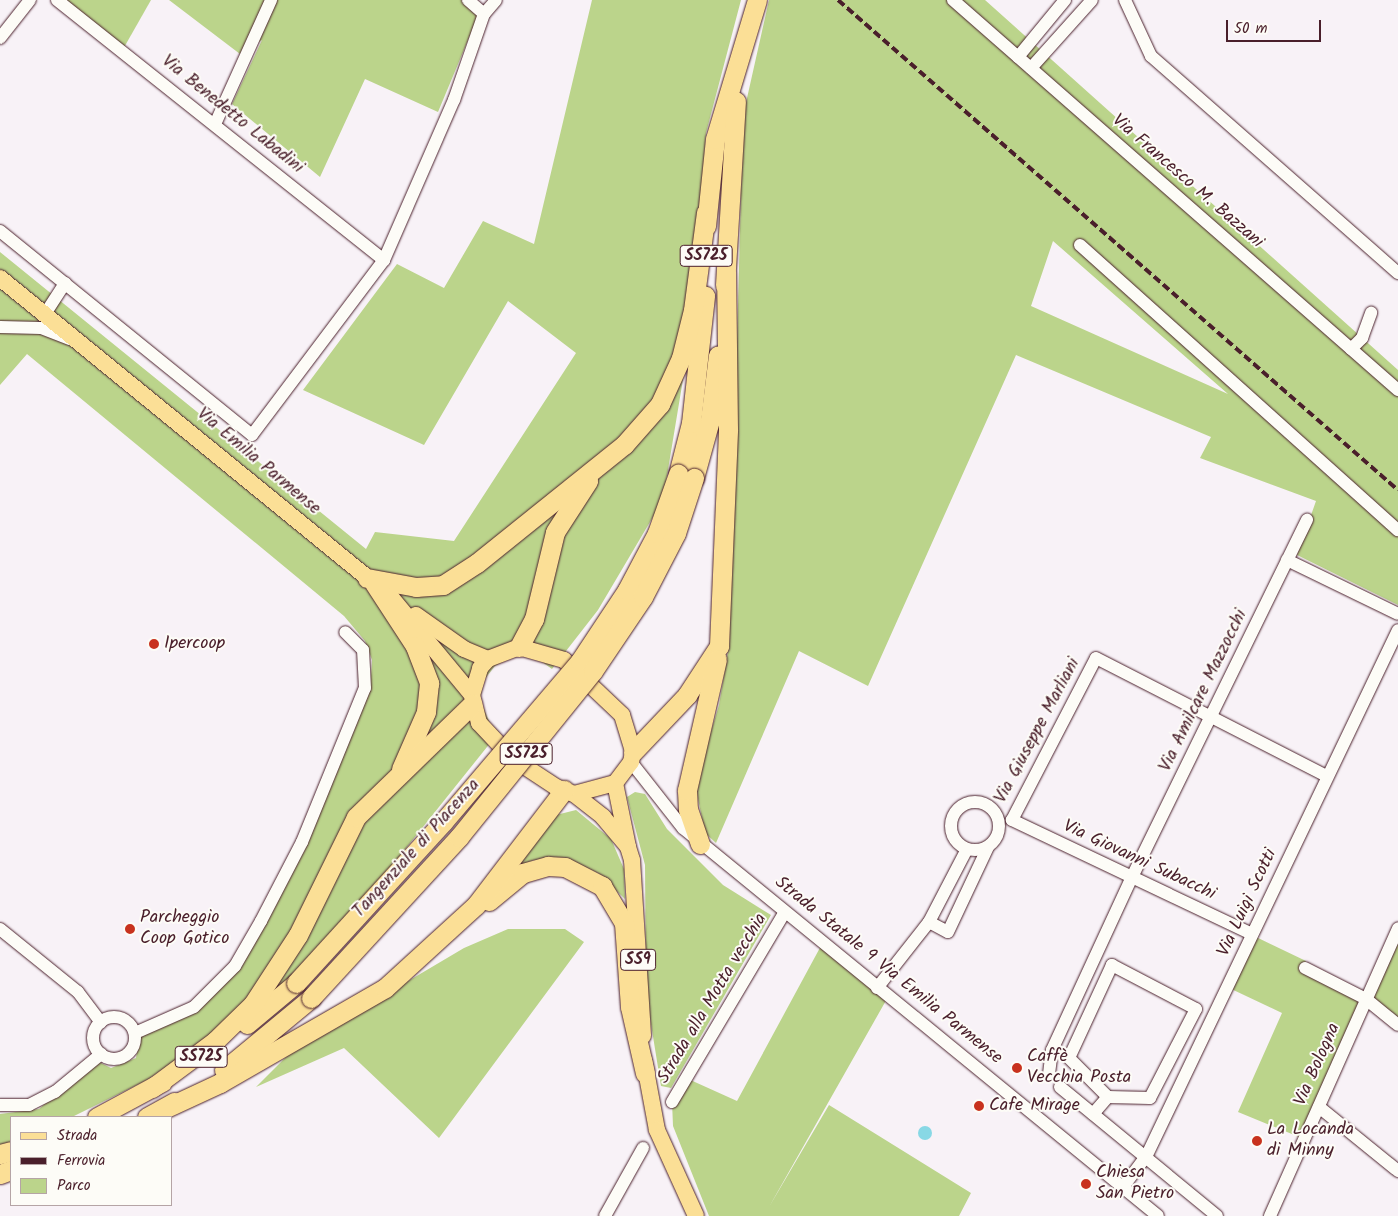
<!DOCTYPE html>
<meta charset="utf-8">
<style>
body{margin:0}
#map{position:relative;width:1398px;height:1216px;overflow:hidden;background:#f8f2f7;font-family:Kalam,sans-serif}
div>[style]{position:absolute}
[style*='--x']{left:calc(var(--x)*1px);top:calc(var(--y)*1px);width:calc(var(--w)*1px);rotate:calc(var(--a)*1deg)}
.green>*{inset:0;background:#bbd48b}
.water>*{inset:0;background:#88d8e5}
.round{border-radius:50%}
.roads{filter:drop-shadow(0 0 1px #4a1f2b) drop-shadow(0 0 1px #4a1f2b)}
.minor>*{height:12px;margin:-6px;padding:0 6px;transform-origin:6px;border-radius:6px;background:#fdfcf7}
.minor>.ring{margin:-6px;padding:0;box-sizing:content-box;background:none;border:12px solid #fdfcf7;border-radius:50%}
.major>*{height:16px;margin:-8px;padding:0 8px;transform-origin:8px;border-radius:8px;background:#fbdf96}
.highway>*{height:19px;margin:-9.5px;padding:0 9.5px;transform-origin:9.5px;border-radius:9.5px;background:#fbdf96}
.rail>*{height:4px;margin-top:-2px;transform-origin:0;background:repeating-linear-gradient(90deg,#4a1f2b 0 8px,transparent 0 12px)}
.bridges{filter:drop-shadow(0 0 1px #4a1f2b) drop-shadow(0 0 1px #4a1f2b)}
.highway-bridge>*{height:19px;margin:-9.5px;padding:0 9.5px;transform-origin:9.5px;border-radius:9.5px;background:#fbdf96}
.dots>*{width:14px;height:14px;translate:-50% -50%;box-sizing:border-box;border:2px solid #fdfcf7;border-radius:50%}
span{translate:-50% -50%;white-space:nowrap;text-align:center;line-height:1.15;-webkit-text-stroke:4px #fdfcf7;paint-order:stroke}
.shield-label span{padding:1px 4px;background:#fdfcf7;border:1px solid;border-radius:4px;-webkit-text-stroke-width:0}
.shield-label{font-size:16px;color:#4a1f2b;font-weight:700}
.street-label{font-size:18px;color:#4a1f2b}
.poi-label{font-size:18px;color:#4a1f2b}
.left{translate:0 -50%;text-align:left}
.legend{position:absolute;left:10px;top:1116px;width:162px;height:90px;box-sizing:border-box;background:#fdfcf7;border:1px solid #b5a4a5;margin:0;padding:6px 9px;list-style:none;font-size:15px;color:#4a1f2b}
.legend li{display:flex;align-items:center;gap:10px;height:25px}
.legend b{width:25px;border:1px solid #b5a4a5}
.scale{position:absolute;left:1226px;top:20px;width:95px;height:22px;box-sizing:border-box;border:2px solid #4a1f2b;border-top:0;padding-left:6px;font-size:15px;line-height:18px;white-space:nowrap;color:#4a1f2b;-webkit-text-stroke:4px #fdfcf7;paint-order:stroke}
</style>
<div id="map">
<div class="green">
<i style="clip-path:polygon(59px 0,151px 0,122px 51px)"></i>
<i style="clip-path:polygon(169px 0,471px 0,481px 9px,438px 112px,365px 79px,320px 177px,232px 104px,262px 40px,240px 54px)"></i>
<i style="clip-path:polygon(592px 0,741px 0,706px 133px,692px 325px,663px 500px,598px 610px,552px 669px,535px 657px,516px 655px,495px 666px,484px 680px,480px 700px,490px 723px,499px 732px,326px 948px,268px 996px,147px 1080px,72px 1117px,11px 1117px,11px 1142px,0 1145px,0 1114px,39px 1109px,95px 1060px,111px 1068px,136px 1058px,141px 1028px,195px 1005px,242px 965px,370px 691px,372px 660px,365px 641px,344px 616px,27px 354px,0 385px,0 252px,366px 549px,375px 532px,454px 541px,576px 353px,508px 301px,424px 445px,303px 390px,397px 264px,444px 288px,483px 221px,534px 244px)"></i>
<i style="clip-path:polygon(evenodd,769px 0,985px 0,1398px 370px,1398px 605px,1297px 555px,1316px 501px,1200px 458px,1211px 437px,1016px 355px,868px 686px,799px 651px,716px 843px,705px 833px,695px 784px,719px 705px,729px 645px,743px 116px,769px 0,1053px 241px,1228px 394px,1031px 306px,1053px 241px)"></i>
<i style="clip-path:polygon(635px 792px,645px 794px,667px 829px,723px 885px,771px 915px,671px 1088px,661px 1086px,646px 993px,645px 865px,627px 797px)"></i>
<i style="clip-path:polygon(576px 810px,611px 839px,624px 869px,625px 899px,598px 873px,566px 859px,534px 860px,516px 867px,552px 816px)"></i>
<i style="clip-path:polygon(1398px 927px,1398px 1025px,1365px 999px,1304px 1139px,1238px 1112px,1282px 1013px,1227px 987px,1252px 935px,1306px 961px,1303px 967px,1365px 998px)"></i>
<i style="clip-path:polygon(508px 929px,565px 929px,584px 942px,439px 1138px,344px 1048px,256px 1087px,295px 1048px,464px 948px)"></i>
<i style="clip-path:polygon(822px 944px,888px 997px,769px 1207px,829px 1105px,971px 1193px,959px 1216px,709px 1216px,673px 1126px,672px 1102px,686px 1078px,737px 1101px)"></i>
</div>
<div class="water">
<i class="round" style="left:918px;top:1126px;width:14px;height:14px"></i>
</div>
<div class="roads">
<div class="minor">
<i style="--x:57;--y:0;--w:418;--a:38.5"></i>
<i style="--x:468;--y:0;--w:21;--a:41"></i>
<i style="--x:953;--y:0;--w:592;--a:41.23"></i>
<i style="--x:1125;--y:0;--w:62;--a:65.1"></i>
<i style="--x:1151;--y:56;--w:329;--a:41.3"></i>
<i style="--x:0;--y:38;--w:48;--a:-51.7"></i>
<i style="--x:1018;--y:57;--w:74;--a:-50.5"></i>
<i style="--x:1031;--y:68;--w:91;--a:-48.1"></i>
<i style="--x:216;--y:122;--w:134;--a:-65.7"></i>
<i style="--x:0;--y:231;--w:324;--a:39"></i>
<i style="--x:252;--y:435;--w:219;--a:-53"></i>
<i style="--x:384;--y:260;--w:175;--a:-66.4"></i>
<i style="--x:454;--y:100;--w:91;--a:-70.8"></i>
<i style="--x:484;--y:14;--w:18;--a:-49"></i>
<i style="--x:1080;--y:245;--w:427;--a:41.9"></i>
<i style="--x:45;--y:314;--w:37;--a:-57"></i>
<i style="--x:0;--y:327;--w:41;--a:1.4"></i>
<i style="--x:41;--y:328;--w:31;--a:21"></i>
<i style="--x:1351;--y:349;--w:16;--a:-45"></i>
<i style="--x:1362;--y:338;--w:27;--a:-70"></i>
<i style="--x:1287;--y:560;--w:123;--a:25.9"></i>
<i style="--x:631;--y:762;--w:84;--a:51.8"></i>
<i style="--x:683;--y:828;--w:613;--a:39.24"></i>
<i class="ring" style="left:951px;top:802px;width:36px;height:36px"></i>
<i style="--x:929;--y:922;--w:21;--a:28"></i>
<i style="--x:948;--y:932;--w:94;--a:-64.8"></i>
<i style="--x:0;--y:929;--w:100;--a:38.9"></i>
<i style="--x:78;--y:992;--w:38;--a:53"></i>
<i style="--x:1252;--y:934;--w:266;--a:-154.6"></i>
<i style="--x:1012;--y:820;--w:182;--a:-62.6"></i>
<i style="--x:1096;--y:658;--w:259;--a:27.1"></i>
<i style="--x:1305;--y:968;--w:68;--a:26.9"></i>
<i style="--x:1366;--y:999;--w:41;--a:39.1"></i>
<i style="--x:877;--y:988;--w:84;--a:-51.8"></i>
<i style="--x:929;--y:922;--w:82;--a:-62.5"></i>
<i class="ring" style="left:93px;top:1017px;width:30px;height:30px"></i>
<i style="--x:135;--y:1033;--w:64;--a:-23.8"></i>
<i style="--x:194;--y:1007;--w:58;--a:-45"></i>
<i style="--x:235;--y:966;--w:52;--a:-60"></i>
<i style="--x:261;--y:921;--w:89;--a:-62.6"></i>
<i style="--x:302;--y:842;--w:166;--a:-67.8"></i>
<i style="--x:365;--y:688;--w:38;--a:-93"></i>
<i style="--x:363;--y:650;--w:25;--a:-135"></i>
<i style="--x:1049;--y:1074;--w:24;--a:-83"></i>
<i style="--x:1052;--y:1050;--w:191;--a:-65.2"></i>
<i style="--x:1132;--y:877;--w:398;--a:-63.9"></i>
<i style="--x:1060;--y:1087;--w:203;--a:39.4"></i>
<i style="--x:672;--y:1102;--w:220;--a:-59.3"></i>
<i style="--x:0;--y:1105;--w:29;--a:0"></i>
<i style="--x:29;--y:1105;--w:29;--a:-27"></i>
<i style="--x:55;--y:1092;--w:60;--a:-39.6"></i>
<i style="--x:1319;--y:1107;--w:102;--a:39"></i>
<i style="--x:1093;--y:1114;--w:23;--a:-49"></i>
<i style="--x:1108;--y:1097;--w:42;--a:1.4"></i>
<i style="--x:1150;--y:1098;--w:100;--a:-62.7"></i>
<i style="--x:1196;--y:1009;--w:95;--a:-152.4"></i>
<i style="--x:1112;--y:965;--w:102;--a:114.8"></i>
<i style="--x:1069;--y:1058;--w:55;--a:45"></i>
<i style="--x:1123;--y:1187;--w:38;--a:-53"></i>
<i style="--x:1146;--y:1157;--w:584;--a:-64.44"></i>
<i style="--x:605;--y:1216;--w:78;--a:-60.8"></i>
<i style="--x:1270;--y:1216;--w:315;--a:-66"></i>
</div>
<div class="major">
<i style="--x:0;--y:278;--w:505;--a:39.21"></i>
<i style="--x:391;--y:597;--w:127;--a:50.4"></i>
<i style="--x:416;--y:615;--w:59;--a:35.3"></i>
<i style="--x:464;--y:649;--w:26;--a:23"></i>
<i style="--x:519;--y:647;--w:47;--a:16.1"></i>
<i style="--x:564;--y:660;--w:80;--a:43.5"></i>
<i style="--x:622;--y:715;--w:39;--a:73"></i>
<i style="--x:633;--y:752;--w:10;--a:101"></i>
<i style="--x:631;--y:762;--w:26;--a:127"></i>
<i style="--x:615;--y:783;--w:42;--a:165"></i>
<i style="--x:574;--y:794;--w:19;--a:-159"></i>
<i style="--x:556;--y:787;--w:53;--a:-146.6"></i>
<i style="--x:512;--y:758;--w:48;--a:-133.3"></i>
<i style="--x:479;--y:723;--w:29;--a:-104"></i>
<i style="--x:472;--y:695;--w:28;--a:-73"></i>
<i style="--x:480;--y:668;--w:12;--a:-48"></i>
<i style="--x:488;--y:659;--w:33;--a:-21"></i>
<i style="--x:615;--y:783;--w:65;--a:78.5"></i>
<i style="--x:574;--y:794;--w:37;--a:38"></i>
<i style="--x:603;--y:817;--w:39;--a:50"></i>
<i style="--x:628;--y:847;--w:14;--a:73"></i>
<i style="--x:632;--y:860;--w:176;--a:86.4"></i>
<i style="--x:644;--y:1060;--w:71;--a:79.5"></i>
<i style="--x:657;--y:1130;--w:94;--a:65.6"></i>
</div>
<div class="highway">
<i style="--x:706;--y:226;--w:87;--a:-84.1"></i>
<i style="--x:715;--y:139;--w:145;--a:-73.2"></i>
<i style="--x:725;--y:285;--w:184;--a:-86.6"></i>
<i style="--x:678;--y:474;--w:53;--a:-75.7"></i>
<i style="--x:691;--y:423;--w:128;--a:-83.7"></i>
<i style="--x:694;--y:478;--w:60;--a:-74.6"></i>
<i style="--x:710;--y:420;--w:65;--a:-83"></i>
<i style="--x:367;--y:578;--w:50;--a:10.4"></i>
<i style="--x:416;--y:587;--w:27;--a:-4"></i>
<i style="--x:443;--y:585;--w:40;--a:-32.9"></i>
<i style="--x:477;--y:563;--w:189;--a:-38.8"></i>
<i style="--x:624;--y:445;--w:55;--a:-48.7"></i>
<i style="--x:660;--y:404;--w:51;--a:-65.5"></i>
<i style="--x:681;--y:358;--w:49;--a:-76"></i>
<i style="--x:693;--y:310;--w:98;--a:-82.4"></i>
<i style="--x:374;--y:583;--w:75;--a:56.9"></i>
<i style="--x:415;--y:646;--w:40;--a:69"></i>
<i style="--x:429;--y:683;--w:29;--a:96"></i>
<i style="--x:426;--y:712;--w:62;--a:113.7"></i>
<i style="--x:519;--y:647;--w:32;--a:-62"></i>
<i style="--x:534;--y:619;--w:89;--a:-76.4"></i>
<i style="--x:555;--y:532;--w:61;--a:-57.1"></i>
<i style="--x:633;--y:752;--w:79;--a:-46.5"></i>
<i style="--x:687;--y:695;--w:59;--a:-56.9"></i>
<i style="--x:719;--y:646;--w:217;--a:-87.6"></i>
<i style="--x:728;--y:429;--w:157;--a:-90.7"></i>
<i style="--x:700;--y:844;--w:36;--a:-109"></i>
<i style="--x:688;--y:810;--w:20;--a:-93"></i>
<i style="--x:687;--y:790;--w:134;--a:-77.1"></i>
<i style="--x:489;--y:901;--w:44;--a:-39.5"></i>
<i style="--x:523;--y:873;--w:26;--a:-16"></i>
<i style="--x:548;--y:866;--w:17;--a:3"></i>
<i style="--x:565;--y:867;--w:42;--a:27.2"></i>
<i style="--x:602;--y:886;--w:43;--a:59.3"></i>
<i style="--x:624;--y:923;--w:84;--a:85.9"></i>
<i style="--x:630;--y:1007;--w:68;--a:77.2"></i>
<i style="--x:247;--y:1024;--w:64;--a:-39.9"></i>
<i style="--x:224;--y:1070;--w:113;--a:-39.6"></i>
<i style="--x:152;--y:1088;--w:79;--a:-36.7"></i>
<i style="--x:215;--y:1041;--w:53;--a:-44.2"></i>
<i style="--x:253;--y:1004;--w:82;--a:-56.9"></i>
<i style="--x:298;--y:935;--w:131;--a:-63.8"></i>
<i style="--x:356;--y:817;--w:162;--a:-44.2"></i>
<i style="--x:164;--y:1109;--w:62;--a:-24.9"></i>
<i style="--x:220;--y:1083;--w:190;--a:-29.9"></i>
<i style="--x:385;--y:988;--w:123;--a:-42.4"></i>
<i style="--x:476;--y:905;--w:145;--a:-52.6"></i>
<i style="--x:97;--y:1117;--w:74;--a:-28.3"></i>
<i style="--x:147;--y:1117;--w:31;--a:-29"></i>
<i style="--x:0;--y:1154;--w:11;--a:-15"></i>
<i style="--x:0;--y:1174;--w:12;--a:-20"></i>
</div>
</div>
<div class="rail">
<i style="--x:838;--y:0;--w:744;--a:41.19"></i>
</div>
<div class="bridges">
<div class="highway-bridge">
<i style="--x:296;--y:983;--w:218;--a:-47.6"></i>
<i style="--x:443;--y:822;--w:211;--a:-49.6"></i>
<i style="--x:580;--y:661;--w:85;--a:-56.5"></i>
<i style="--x:627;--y:590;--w:64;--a:-62.2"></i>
<i style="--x:657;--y:533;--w:63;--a:-70.4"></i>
<i style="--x:311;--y:998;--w:219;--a:-47.4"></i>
<i style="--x:459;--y:837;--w:213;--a:-51.1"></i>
<i style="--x:593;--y:671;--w:89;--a:-56"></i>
<i style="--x:643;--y:597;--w:72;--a:-62.7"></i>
<i style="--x:676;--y:533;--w:58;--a:-71.9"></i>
</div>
</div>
<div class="dots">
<i style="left:154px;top:644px;background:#c8321e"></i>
<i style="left:130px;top:929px;background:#c8321e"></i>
<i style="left:1017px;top:1068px;background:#c8321e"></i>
<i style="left:979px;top:1106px;background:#c8321e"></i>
<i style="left:1257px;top:1141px;background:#c8321e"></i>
<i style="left:1086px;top:1184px;background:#c8321e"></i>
</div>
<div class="shield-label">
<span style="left:706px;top:256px">SS725</span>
<span style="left:526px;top:754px">SS725</span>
<span style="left:638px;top:960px">SS9</span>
<span style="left:201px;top:1057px">SS725</span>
</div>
<div class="street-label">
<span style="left:232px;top:115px;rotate:39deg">Via Benedetto Labadini</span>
<span style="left:1187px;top:182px;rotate:41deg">Via Francesco M. Bazzani</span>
<span style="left:258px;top:462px;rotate:40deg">Via Emilia Parmense</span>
<span style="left:1204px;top:691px;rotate:-64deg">Via Amilcare Mazzocchi</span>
<span style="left:1038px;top:731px;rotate:-62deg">Via Giuseppe Marliani</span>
<span style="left:417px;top:849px;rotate:-48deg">Tangenziale di Piacenza</span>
<span style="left:1139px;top:861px;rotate:25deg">Via Giovanni Subacchi</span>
<span style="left:1248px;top:903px;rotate:-65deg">Via Luigi Scotti</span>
<span style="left:888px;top:971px;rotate:39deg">Strada Statale 9 Via Emilia Parmense</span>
<span style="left:713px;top:999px;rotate:-59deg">Strada alla Motta vecchia</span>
<span style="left:1318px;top:1065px;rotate:-66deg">Via Bologna</span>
</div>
<div class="poi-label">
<span class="left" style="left:164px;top:644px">Ipercoop</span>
<span class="left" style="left:140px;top:929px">Parcheggio<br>Coop Gotico</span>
<span class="left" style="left:1027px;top:1068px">Caffè<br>Vecchia Posta</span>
<span class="left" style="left:989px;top:1106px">Cafe Mirage</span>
<span class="left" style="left:1267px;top:1141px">La Locanda<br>di Minny</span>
<span class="left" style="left:1096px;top:1184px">Chiesa<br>San Pietro</span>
</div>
<ul class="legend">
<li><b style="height:6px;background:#fbdf96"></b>Strada</li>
<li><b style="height:6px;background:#4a1f2b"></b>Ferrovia</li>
<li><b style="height:14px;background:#bbd48b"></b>Parco</li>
</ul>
<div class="scale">50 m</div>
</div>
